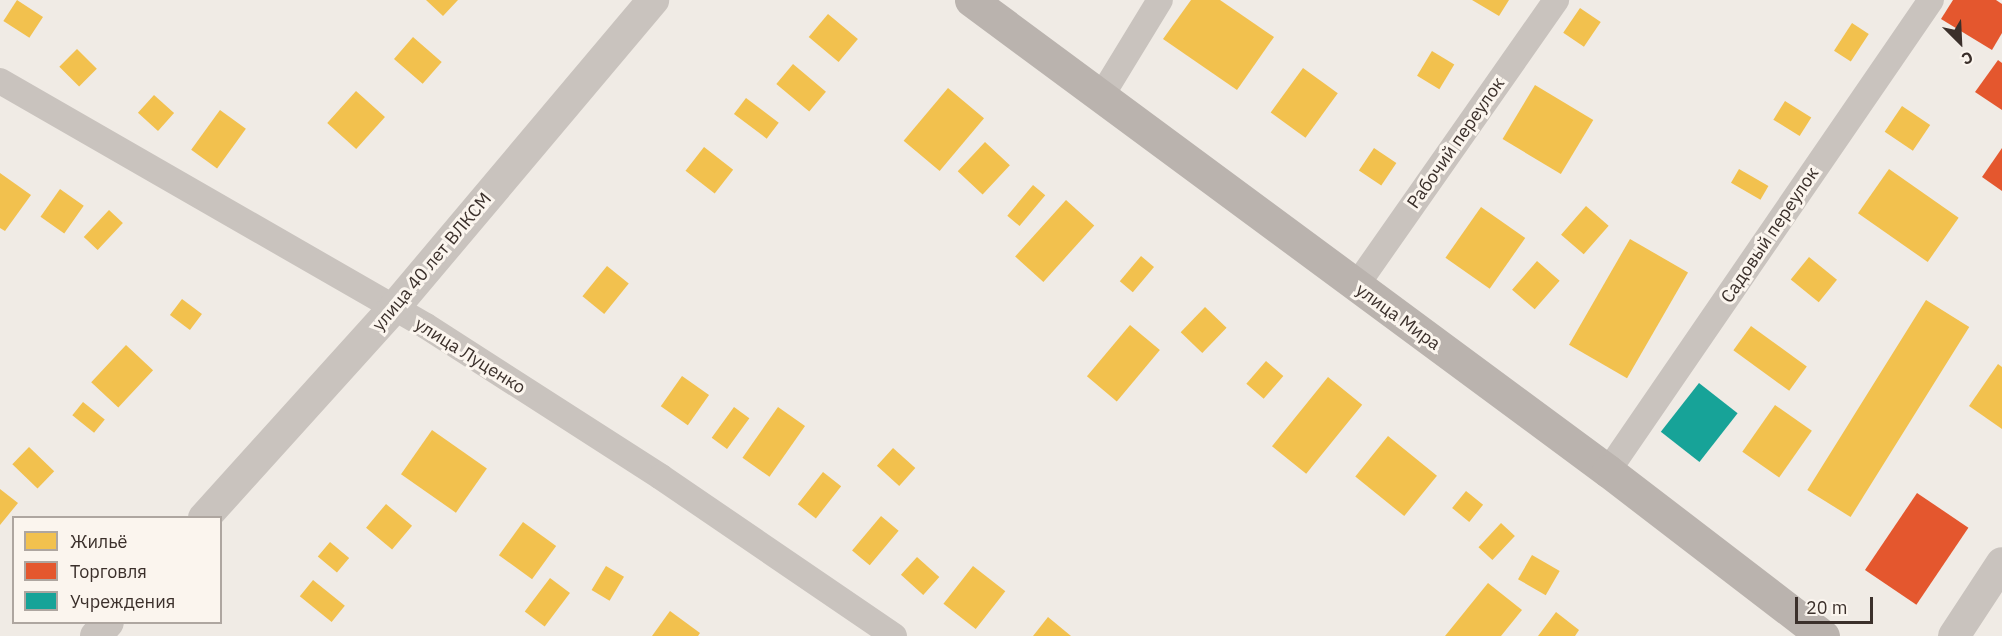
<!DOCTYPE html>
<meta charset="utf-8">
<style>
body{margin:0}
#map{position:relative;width:2002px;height:636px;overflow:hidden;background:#f0ebe5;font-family:"IBM Plex Sans",sans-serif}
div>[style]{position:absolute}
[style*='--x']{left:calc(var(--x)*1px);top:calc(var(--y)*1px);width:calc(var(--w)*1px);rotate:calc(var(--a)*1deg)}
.homes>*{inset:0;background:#f2c14e;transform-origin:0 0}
.shops>*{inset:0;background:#e4572e;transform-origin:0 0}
.public>*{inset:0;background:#17a398;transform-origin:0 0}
.minor>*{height:26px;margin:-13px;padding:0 13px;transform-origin:13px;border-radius:13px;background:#c9c3be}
.tertiary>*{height:32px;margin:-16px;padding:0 16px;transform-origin:16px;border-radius:16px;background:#c9c3be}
.secondary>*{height:33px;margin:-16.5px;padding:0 16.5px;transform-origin:16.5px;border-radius:16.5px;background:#bab3ae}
span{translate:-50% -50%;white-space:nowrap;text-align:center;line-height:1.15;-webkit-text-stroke:6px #fbf5ee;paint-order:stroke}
.street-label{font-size:18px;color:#3b302b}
.legend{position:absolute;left:12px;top:516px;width:210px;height:108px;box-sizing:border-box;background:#fbf5ee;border:2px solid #aea6a0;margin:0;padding:8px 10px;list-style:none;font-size:18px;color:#3b302b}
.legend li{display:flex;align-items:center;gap:12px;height:30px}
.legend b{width:30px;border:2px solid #aea6a0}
.north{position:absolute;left:1930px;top:12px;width:60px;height:60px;-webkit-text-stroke:4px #fbf5ee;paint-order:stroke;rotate:156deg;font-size:16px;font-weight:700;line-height:24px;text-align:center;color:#3b302b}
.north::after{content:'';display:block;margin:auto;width:21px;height:27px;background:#3b302b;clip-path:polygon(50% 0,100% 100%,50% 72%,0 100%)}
.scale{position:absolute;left:1795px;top:597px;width:78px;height:27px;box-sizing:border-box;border:3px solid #3b302b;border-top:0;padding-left:8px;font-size:18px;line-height:21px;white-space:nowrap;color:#3b302b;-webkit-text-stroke:4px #fbf5ee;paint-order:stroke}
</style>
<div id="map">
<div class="homes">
<i style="left:17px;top:0;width:31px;height:25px;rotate:33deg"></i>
<i style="clip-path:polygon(426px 0,458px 0,443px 16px)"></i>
<i style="clip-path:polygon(1191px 0,1220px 0,1274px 37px,1237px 90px,1163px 39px)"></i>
<i style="clip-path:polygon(1472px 0,1509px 0,1499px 16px)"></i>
<i style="left:1580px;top:8px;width:25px;height:30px;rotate:34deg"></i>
<i style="left:828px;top:14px;width:39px;height:30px;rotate:40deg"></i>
<i style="left:1852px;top:23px;width:20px;height:33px;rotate:33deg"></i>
<i style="left:413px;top:37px;width:38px;height:29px;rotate:41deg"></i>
<i style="left:77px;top:49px;width:28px;height:25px;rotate:45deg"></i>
<i style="left:1432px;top:51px;width:26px;height:29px;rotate:31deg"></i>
<i style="left:793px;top:64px;width:43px;height:26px;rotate:40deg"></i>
<i style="left:1303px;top:68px;width:43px;height:55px;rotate:36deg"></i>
<i style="left:1535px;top:85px;width:68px;height:63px;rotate:31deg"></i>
<i style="left:948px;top:88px;width:47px;height:69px;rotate:40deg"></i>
<i style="left:356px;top:91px;width:39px;height:43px;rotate:42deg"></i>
<i style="left:154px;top:95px;width:27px;height:24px;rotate:42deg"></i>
<i style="left:746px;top:98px;width:41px;height:20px;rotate:37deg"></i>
<i style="left:1785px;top:101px;width:31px;height:22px;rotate:32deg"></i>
<i style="left:1902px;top:106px;width:34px;height:31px;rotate:34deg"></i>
<i style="left:220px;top:110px;width:32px;height:49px;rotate:36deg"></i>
<i style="left:985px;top:142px;width:34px;height:40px;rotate:43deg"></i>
<i style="left:704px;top:147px;width:37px;height:30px;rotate:38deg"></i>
<i style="left:1374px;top:148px;width:27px;height:27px;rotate:34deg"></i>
<i style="left:1739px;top:169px;width:34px;height:16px;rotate:30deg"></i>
<i style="left:1889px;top:169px;width:85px;height:54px;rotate:35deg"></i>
<i style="clip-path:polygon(0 173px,31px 195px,5px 231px,0 228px)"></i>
<i style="left:1033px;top:185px;width:16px;height:40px;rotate:40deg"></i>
<i style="left:60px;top:189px;width:29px;height:34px;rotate:35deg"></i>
<i style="left:1066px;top:200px;width:38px;height:76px;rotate:42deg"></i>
<i style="left:1586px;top:206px;width:30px;height:38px;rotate:41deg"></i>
<i style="left:1481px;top:207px;width:54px;height:62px;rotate:35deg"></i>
<i style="left:109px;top:210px;width:19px;height:37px;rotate:43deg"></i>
<i style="left:1630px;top:239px;width:67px;height:122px;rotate:30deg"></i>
<i style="left:1141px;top:256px;width:17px;height:33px;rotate:40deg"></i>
<i style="left:1809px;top:257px;width:36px;height:29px;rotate:39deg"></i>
<i style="left:1537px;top:261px;width:30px;height:38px;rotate:41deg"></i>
<i style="left:607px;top:266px;width:28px;height:39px;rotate:39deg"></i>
<i style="left:182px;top:299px;width:25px;height:20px;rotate:37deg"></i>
<i style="left:1926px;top:300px;width:51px;height:224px;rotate:32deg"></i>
<i style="left:1205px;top:307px;width:30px;height:35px;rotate:44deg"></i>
<i style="left:1130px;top:325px;width:39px;height:67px;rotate:40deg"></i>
<i style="left:1751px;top:326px;width:69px;height:30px;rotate:36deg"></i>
<i style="left:126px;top:345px;width:37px;height:51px;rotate:43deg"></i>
<i style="left:1266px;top:361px;width:23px;height:30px;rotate:41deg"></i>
<i style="clip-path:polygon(1998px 364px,2002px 367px,2002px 429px,1969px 406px)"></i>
<i style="left:682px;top:376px;width:33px;height:37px;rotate:35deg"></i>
<i style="left:1328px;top:377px;width:44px;height:89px;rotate:39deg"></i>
<i style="left:83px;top:402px;width:28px;height:17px;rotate:39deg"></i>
<i style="left:1775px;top:405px;width:45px;height:57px;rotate:35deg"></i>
<i style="left:734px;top:407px;width:19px;height:38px;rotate:36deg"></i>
<i style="left:778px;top:407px;width:33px;height:62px;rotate:35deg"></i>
<i style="left:432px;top:430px;width:67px;height:54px;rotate:35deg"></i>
<i style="left:1388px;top:436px;width:63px;height:52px;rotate:39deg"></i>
<i style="left:29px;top:447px;width:35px;height:24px;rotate:44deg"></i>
<i style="left:893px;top:448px;width:30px;height:24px;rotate:42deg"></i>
<i style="left:823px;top:472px;width:23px;height:41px;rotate:38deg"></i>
<i style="clip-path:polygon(0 489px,18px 503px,0 525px)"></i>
<i style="left:1466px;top:491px;width:22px;height:22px;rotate:39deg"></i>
<i style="left:386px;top:504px;width:34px;height:31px;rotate:40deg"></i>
<i style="left:881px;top:516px;width:23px;height:45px;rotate:40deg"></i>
<i style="left:523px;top:522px;width:41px;height:41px;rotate:36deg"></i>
<i style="left:1501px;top:523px;width:19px;height:33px;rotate:43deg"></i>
<i style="left:330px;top:542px;width:25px;height:19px;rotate:40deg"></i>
<i style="left:1532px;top:555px;width:32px;height:28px;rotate:30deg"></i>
<i style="left:917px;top:557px;width:30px;height:24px;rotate:42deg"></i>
<i style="left:606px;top:566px;width:21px;height:28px;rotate:31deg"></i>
<i style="left:973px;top:566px;width:41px;height:48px;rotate:38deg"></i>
<i style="left:550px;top:578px;width:25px;height:42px;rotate:37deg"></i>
<i style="left:313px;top:580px;width:41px;height:21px;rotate:39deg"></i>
<i style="clip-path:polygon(1488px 583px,1522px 610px,1501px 636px,1445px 636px)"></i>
<i style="clip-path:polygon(670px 611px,700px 633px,698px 636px,652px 636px)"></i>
<i style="clip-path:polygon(1556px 612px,1579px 630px,1575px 636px,1538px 636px)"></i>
<i style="clip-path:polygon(1048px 617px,1071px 636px,1033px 636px)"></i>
</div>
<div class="shops">
<i style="clip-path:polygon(1953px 0,1996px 0,2002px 4px,2002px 33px,1992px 50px,1941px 19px)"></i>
<i style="clip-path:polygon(1998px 60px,2002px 63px,2002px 110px,1975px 92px)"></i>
<i style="clip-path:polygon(2002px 148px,2002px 191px,1982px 177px)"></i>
<i style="left:1917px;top:493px;width:62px;height:93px;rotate:34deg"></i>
</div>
<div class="public">
<i style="left:1699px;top:383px;width:49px;height:62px;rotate:38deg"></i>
</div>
<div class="minor">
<i style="--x:0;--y:81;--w:491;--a:29.9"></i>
<i style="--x:426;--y:326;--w:279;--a:32.7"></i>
<i style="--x:661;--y:477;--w:282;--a:34.3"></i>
<i style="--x:1102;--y:95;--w:111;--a:-58.6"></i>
<i style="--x:1356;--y:286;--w:349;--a:-55"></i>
<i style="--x:1608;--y:471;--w:571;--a:-55.56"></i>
</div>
<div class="tertiary">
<i style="--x:204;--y:518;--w:282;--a:-47.9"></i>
<i style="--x:393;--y:309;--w:404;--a:-49.9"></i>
<i style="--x:96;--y:636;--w:18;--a:-49"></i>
<i style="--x:1954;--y:636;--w:87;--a:-56.7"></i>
</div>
<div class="secondary">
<i style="--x:971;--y:0;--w:792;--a:36.48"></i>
<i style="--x:1608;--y:471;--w:271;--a:37.5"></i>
</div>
<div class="street-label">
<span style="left:1456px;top:143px;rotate:-55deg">Рабочий переулок</span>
<span style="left:1770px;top:235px;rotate:-56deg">Садовый переулок</span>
<span style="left:432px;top:262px;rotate:-50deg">улица 40 лет ВЛКСМ</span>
<span style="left:1398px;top:317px;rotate:36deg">улица Мира</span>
<span style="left:470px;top:356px;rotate:32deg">улица Луценко</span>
</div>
<ul class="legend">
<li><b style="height:16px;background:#f2c14e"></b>Жильё</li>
<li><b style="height:16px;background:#e4572e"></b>Торговля</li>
<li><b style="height:16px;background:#17a398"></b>Учреждения</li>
</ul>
<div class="north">С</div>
<div class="scale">20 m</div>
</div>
